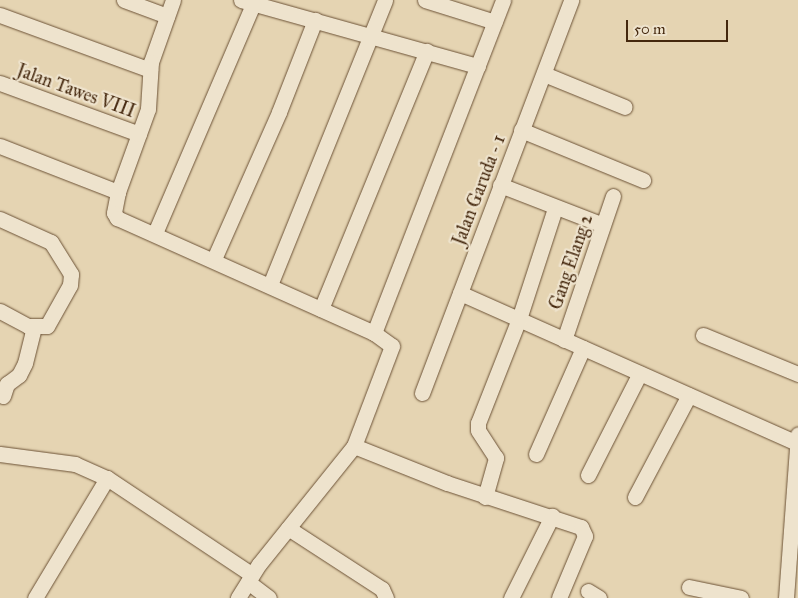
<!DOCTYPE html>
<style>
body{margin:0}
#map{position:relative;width:798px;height:598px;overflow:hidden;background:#e5d4b2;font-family:"IM FELL Great Primer",serif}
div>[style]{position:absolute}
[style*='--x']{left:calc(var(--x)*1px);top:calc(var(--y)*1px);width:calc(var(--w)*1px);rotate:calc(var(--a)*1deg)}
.roads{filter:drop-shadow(0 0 1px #6c5236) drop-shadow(0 0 1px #6c5236)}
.minor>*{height:15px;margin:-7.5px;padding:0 7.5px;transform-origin:7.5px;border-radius:7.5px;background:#eee3cd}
span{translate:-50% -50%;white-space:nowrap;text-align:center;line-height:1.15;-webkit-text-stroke:4.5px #eee3cd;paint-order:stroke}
.street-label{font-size:18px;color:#44270d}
.scale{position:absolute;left:626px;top:20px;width:102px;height:22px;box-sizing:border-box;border:2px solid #44270d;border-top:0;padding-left:6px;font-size:15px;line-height:18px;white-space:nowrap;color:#44270d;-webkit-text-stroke:4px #eee3cd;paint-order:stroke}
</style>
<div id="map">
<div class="roads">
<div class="minor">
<i style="--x:124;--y:0;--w:46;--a:20.4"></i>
<i style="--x:173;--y:0;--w:66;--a:109.5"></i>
<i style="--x:151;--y:62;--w:47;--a:93.7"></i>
<i style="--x:148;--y:109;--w:88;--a:109.9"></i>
<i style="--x:118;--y:192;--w:21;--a:101"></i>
<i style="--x:114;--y:213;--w:6;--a:59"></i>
<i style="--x:117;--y:218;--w:282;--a:24.1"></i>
<i style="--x:374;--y:333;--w:22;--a:36"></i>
<i style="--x:392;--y:346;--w:107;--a:110.8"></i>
<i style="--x:354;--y:446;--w:151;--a:128.8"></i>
<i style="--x:259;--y:564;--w:40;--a:122"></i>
<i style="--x:241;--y:0;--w:246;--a:15.6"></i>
<i style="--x:425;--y:0;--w:73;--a:17.4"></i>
<i style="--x:0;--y:15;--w:160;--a:20.1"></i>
<i style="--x:544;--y:74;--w:87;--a:22.2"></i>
<i style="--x:0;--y:83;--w:148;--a:20.1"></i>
<i style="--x:521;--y:130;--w:132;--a:22.3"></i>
<i style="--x:0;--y:146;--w:127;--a:21.3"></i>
<i style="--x:500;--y:185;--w:110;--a:21.2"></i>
<i style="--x:0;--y:219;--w:56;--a:24.3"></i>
<i style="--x:51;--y:242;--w:38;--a:58"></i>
<i style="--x:71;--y:274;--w:11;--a:95"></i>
<i style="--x:70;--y:285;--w:47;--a:119.3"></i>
<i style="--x:47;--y:326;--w:19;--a:180"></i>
<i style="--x:28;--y:326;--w:32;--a:-152"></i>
<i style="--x:155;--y:233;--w:249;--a:-66.8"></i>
<i style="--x:214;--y:259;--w:161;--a:-66.1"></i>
<i style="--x:279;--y:112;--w:99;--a:-68.6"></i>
<i style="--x:270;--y:285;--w:307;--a:-68"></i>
<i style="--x:460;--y:293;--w:369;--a:24"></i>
<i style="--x:321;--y:309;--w:279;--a:-67.7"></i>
<i style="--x:374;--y:333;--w:357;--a:-68.8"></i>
<i style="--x:703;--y:335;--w:103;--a:22.3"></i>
<i style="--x:564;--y:340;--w:152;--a:-71.2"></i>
<i style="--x:422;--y:393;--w:420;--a:-69.2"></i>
<i style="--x:3;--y:396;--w:13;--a:-72"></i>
<i style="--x:7;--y:384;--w:15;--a:-37"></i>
<i style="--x:19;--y:375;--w:13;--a:-63"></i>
<i style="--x:25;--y:363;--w:37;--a:-76"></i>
<i style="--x:354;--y:446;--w:100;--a:21.7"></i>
<i style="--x:447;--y:483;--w:141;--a:18.2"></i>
<i style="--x:581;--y:527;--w:10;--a:66"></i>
<i style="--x:585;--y:536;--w:67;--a:112.8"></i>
<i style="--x:0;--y:454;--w:76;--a:7.6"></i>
<i style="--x:75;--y:464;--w:35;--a:24"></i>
<i style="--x:107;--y:478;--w:173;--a:33.7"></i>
<i style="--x:536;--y:454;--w:116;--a:-66.1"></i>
<i style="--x:588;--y:475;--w:114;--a:-63"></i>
<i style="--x:485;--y:497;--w:41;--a:-74.2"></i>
<i style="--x:496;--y:458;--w:33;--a:-123"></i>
<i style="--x:478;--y:430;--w:7;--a:-90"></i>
<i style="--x:478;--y:423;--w:112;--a:-68.5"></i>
<i style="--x:519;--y:319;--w:117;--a:-72"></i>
<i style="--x:635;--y:497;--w:115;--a:-62.1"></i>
<i style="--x:288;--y:528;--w:112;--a:33"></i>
<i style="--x:382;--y:589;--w:10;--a:66"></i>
<i style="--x:248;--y:582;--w:26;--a:37"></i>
<i style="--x:689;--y:587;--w:53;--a:11.9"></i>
<i style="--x:588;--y:591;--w:13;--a:32"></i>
<i style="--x:35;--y:598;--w:140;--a:-59"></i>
<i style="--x:511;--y:598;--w:92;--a:-63.4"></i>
<i style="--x:786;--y:598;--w:164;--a:-85.8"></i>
</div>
</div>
<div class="street-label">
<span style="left:76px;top:91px;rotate:20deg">Jalan Tawes VIII</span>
<span style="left:479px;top:190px;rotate:-69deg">Jalan Garuda - 1</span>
<span style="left:571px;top:262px;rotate:-71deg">Gang Elang 2</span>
</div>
<div class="scale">50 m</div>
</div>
